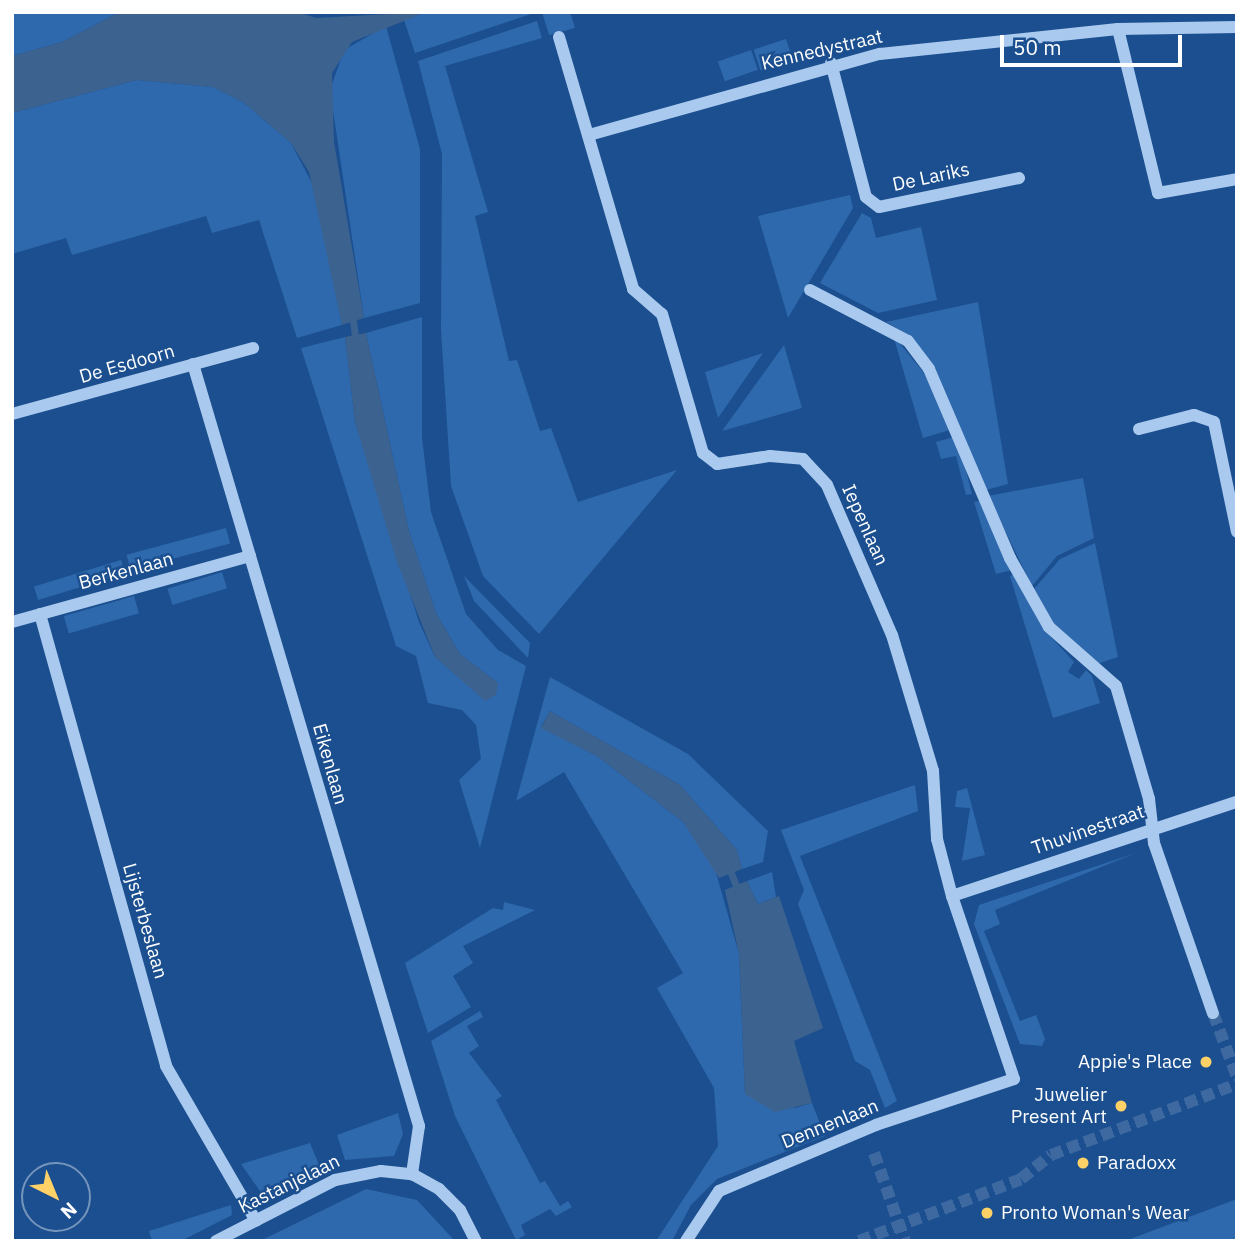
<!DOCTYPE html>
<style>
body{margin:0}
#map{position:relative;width:1249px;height:1253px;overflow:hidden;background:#1b4f8f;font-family:"IBM Plex Sans",sans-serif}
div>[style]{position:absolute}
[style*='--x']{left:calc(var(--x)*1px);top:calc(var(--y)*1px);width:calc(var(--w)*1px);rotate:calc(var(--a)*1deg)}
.green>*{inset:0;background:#2e69ad;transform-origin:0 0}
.water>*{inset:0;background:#3c6290}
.stream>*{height:7px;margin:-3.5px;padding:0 3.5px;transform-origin:3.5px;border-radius:3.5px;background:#3c6290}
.minor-tunnel>*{height:12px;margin-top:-6px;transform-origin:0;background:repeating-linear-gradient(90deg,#3d69a0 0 12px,transparent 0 18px)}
.minor>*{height:12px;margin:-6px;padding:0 6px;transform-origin:6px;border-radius:6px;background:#a9c9ee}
.dots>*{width:19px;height:19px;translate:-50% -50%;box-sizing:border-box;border:4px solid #1b4f8f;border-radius:50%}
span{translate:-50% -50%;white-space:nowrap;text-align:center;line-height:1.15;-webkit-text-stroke:5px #1b4f8f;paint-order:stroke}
.street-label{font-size:19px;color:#fff}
.poi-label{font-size:19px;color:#fff}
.right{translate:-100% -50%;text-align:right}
.left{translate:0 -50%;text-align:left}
.frame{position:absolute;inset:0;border:14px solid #fff;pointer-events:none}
.north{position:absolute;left:21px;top:1162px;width:70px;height:70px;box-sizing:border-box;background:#1b4f8f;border:2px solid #7695bc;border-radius:50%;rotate:137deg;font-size:19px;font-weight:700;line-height:28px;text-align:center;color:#fff}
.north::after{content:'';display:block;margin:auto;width:24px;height:32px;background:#ffd166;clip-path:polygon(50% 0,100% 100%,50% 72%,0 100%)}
.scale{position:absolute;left:1000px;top:35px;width:182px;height:32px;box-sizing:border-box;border:4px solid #fff;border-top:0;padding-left:9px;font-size:21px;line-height:24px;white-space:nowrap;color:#fff;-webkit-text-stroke:5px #1b4f8f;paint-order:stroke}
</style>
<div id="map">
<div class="green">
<i style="clip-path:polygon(12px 12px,120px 12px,62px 42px,12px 56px)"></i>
<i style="clip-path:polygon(426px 12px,537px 12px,415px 53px,404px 20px)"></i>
<i style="clip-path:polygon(542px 12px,570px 12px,575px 28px,549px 35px)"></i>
<i style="clip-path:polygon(537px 21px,542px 38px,445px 66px,488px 212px,475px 216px,509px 361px,517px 360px,540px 431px,551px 428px,578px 502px,677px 470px,539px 634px,483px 576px,451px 486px,441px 330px,442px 154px,418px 61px)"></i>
<i style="clip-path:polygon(386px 26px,420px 149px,420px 303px,364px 318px,330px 90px,344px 50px)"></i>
<i style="left:786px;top:39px;width:22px;height:34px;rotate:72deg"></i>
<i style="left:751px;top:50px;width:21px;height:35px;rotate:71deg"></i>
<i style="clip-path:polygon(137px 80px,213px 87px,243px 102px,291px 143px,316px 191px,342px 325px,297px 338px,259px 220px,212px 233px,206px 216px,72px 255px,66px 238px,12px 254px,12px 113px)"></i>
<i style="clip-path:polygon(850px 195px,853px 208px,788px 318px,758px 216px)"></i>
<i style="clip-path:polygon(862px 213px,871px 218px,876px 238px,921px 227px,937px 300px,878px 313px,820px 283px)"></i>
<i style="clip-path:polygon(978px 302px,1008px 484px,986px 490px,912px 337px,886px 322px)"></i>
<i style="clip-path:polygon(422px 317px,422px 438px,431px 512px,466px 614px,498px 650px,526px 666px,480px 848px,459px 780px,481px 759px,476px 725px,462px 710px,428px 703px,416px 656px,396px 646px,301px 348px,345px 337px,355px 422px,419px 622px,435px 657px,485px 700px,498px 683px,460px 654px,436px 613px,409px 531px,366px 333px)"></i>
<i style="clip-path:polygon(893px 335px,924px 373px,953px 429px,923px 438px)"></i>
<i style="clip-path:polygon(784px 345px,802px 408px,722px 431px)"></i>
<i style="clip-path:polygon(763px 353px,718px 418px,705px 372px)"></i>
<i style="clip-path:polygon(957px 436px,972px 494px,966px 495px,956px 456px,941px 459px,936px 442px)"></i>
<i style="clip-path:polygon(1083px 478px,1094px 538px,1057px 556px,1032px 586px,988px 496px)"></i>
<i style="clip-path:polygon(979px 501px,1012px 570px,996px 574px,974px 502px)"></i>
<i style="left:226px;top:528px;width:16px;height:103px;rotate:75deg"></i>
<i style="clip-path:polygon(1095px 543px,1118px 657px,1097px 664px,1058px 631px,1034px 589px,1060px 559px)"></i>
<i style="left:121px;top:560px;width:14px;height:91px;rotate:73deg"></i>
<i style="left:222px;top:572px;width:17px;height:57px;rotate:73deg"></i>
<i style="clip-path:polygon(1014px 574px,1051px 637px,1074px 662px,1068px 672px,1079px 679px,1086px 670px,1092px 676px,1100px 703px,1053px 718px,1010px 576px)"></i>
<i style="clip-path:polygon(464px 576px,530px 643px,528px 658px,474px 601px)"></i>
<i style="left:134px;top:596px;width:18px;height:73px;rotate:74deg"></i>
<i style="clip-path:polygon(550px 677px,688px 754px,768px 831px,763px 862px,742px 869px,737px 850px,680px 785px,550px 711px,541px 727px,597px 756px,683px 822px,713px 862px,739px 954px,745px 1094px,795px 1108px,812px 1103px,825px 1136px,717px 1179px,691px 1205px,672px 1241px,656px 1241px,718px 1146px,714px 1088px,657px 988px,683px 973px,564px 772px,516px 801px)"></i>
<i style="clip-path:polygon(915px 785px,918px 811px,800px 856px,897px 1101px,885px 1108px,870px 1070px,855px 1061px,798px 904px,804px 890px,781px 830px)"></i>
<i style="clip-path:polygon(967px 788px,985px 855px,962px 861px,970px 808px,955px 807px,957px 791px)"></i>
<i style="clip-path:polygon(1136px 853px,995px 910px,1000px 924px,984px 931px,1020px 1021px,1036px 1015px,1045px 1039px,1042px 1046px,1020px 1044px,974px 924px,979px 905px)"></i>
<i style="clip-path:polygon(772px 872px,776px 897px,758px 904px,747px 881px)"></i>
<i style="clip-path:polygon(504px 902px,535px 910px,463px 946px,473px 963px,453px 976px,471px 1007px,428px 1033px,405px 963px,493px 908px,503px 910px)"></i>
<i style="clip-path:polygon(480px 1011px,483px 1017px,467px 1026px,479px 1046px,469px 1053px,502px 1096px,496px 1100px,540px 1183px,545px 1181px,560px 1206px,568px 1201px,572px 1207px,556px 1216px,550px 1209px,521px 1225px,525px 1235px,516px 1240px,455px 1116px,431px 1041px)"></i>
<i style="clip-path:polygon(398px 1113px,403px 1134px,394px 1156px,345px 1160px,337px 1135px)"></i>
<i style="clip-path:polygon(310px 1143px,322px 1172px,274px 1194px,262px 1194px,241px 1164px)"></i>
<i style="clip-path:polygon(366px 1189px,417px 1200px,455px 1241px,260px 1241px)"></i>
<i style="clip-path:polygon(1237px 1199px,1237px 1241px,1125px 1241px)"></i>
<i style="clip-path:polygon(231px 1205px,232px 1215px,181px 1241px,152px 1241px,149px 1231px)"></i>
</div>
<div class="water">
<i style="clip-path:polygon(120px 12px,298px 12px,316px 18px,426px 12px,352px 42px,332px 73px,334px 142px,364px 318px,342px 325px,309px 172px,291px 143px,243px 102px,213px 87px,137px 80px,12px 113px,12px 56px,62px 42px)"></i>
<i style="clip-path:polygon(366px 333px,409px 531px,436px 613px,460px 654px,498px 683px,496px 695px,485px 701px,435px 657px,397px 562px,355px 422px,345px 337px)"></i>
<i style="clip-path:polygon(550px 711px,680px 785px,737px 850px,742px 869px,719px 878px,683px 822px,597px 756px,541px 728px)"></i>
<i style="clip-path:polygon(747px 881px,758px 904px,779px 896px,823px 1028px,794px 1041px,812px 1103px,775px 1112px,745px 1094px,739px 954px,725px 890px)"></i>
</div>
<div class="stream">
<i style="--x:352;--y:314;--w:30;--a:82"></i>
<i style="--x:728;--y:865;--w:30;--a:69"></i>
</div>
<div class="minor-tunnel">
<i style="--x:1213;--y:1013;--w:68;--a:69.4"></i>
<i style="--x:874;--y:1153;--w:93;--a:70.6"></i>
<i style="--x:859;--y:1241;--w:173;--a:-20.9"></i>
<i style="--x:1021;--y:1179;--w:38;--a:-39"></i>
<i style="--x:1051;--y:1155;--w:199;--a:-20.9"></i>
</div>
<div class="minor">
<i style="--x:1118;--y:29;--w:169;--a:76.3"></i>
<i style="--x:1158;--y:193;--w:80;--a:-10"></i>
<i style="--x:559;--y:37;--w:263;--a:73.6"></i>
<i style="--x:633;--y:289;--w:38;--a:41"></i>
<i style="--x:662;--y:314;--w:145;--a:73.6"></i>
<i style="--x:703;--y:453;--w:18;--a:38"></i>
<i style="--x:717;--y:464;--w:54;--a:-8.6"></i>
<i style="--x:770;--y:456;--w:33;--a:5"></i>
<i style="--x:803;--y:459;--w:35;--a:47"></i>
<i style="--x:827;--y:485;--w:163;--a:66.6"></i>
<i style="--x:892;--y:635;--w:142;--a:73.2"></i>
<i style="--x:933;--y:771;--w:68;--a:86.6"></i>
<i style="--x:937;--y:839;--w:59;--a:75.3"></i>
<i style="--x:952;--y:896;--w:193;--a:71.3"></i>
<i style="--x:1014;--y:1079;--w:145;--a:161.6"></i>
<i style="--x:876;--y:1125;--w:170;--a:157.2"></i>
<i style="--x:719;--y:1191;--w:60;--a:123.4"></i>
<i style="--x:831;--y:63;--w:138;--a:75.4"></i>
<i style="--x:866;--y:197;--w:16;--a:38"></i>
<i style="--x:879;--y:207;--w:143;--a:-11.7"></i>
<i style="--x:589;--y:135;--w:302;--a:-15.6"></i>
<i style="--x:880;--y:54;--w:239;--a:-6"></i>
<i style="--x:1118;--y:29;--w:119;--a:-1"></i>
<i style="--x:810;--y:290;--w:110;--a:27.5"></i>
<i style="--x:908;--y:341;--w:35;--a:53"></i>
<i style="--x:929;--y:369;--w:206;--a:66.8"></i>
<i style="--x:1010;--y:558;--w:79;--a:60.5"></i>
<i style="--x:1049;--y:627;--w:89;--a:41.4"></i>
<i style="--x:1116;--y:686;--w:118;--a:73.7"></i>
<i style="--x:1149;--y:799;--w:44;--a:83.5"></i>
<i style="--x:1154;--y:843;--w:180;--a:70.9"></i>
<i style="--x:193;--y:364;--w:795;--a:73.48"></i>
<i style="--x:419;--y:1126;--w:49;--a:98.3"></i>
<i style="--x:12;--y:414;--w:250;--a:-15.3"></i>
<i style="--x:1139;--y:429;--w:57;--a:-14.3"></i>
<i style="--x:1194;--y:415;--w:21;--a:19"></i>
<i style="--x:1214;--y:422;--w:112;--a:78.2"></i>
<i style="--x:40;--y:614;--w:469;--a:74.4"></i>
<i style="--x:166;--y:1066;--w:179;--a:59.9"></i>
<i style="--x:12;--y:622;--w:247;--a:-15.5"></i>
<i style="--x:952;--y:896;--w:300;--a:-18.3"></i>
<i style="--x:216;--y:1241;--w:134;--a:-27.1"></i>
<i style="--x:335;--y:1180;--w:47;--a:-11.1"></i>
<i style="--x:381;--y:1171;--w:31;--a:6"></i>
<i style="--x:412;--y:1174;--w:31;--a:29"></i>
<i style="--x:439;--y:1189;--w:30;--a:45"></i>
<i style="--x:460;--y:1210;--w:35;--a:63"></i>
</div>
<div class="dots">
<i style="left:1206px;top:1062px;background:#ffd166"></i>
<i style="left:1121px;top:1106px;background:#ffd166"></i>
<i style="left:1083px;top:1163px;background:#ffd166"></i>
<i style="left:987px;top:1213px;background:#ffd166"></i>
</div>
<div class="street-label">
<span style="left:822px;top:50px;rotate:-13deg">Kennedystraat</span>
<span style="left:931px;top:177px;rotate:-12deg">De Lariks</span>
<span style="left:127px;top:364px;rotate:-16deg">De Esdoorn</span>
<span style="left:865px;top:525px;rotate:66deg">Iepenlaan</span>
<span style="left:126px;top:571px;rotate:-15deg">Berkenlaan</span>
<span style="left:330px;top:764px;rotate:74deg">Eikenlaan</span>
<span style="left:1088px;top:830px;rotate:-19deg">Thuvinestraat</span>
<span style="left:145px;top:921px;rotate:74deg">Lijsterbeslaan</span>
<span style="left:830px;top:1124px;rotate:-22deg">Dennenlaan</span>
<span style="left:289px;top:1184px;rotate:-26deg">Kastanjelaan</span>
</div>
<div class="poi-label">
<span class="right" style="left:1192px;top:1062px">Appie's Place</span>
<span class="right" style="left:1107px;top:1106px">Juwelier<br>Present Art</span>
<span class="left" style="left:1097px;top:1163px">Paradoxx</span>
<span class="left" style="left:1001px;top:1213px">Pronto Woman's Wear</span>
</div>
<div class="frame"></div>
<div class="north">N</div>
<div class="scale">50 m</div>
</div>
